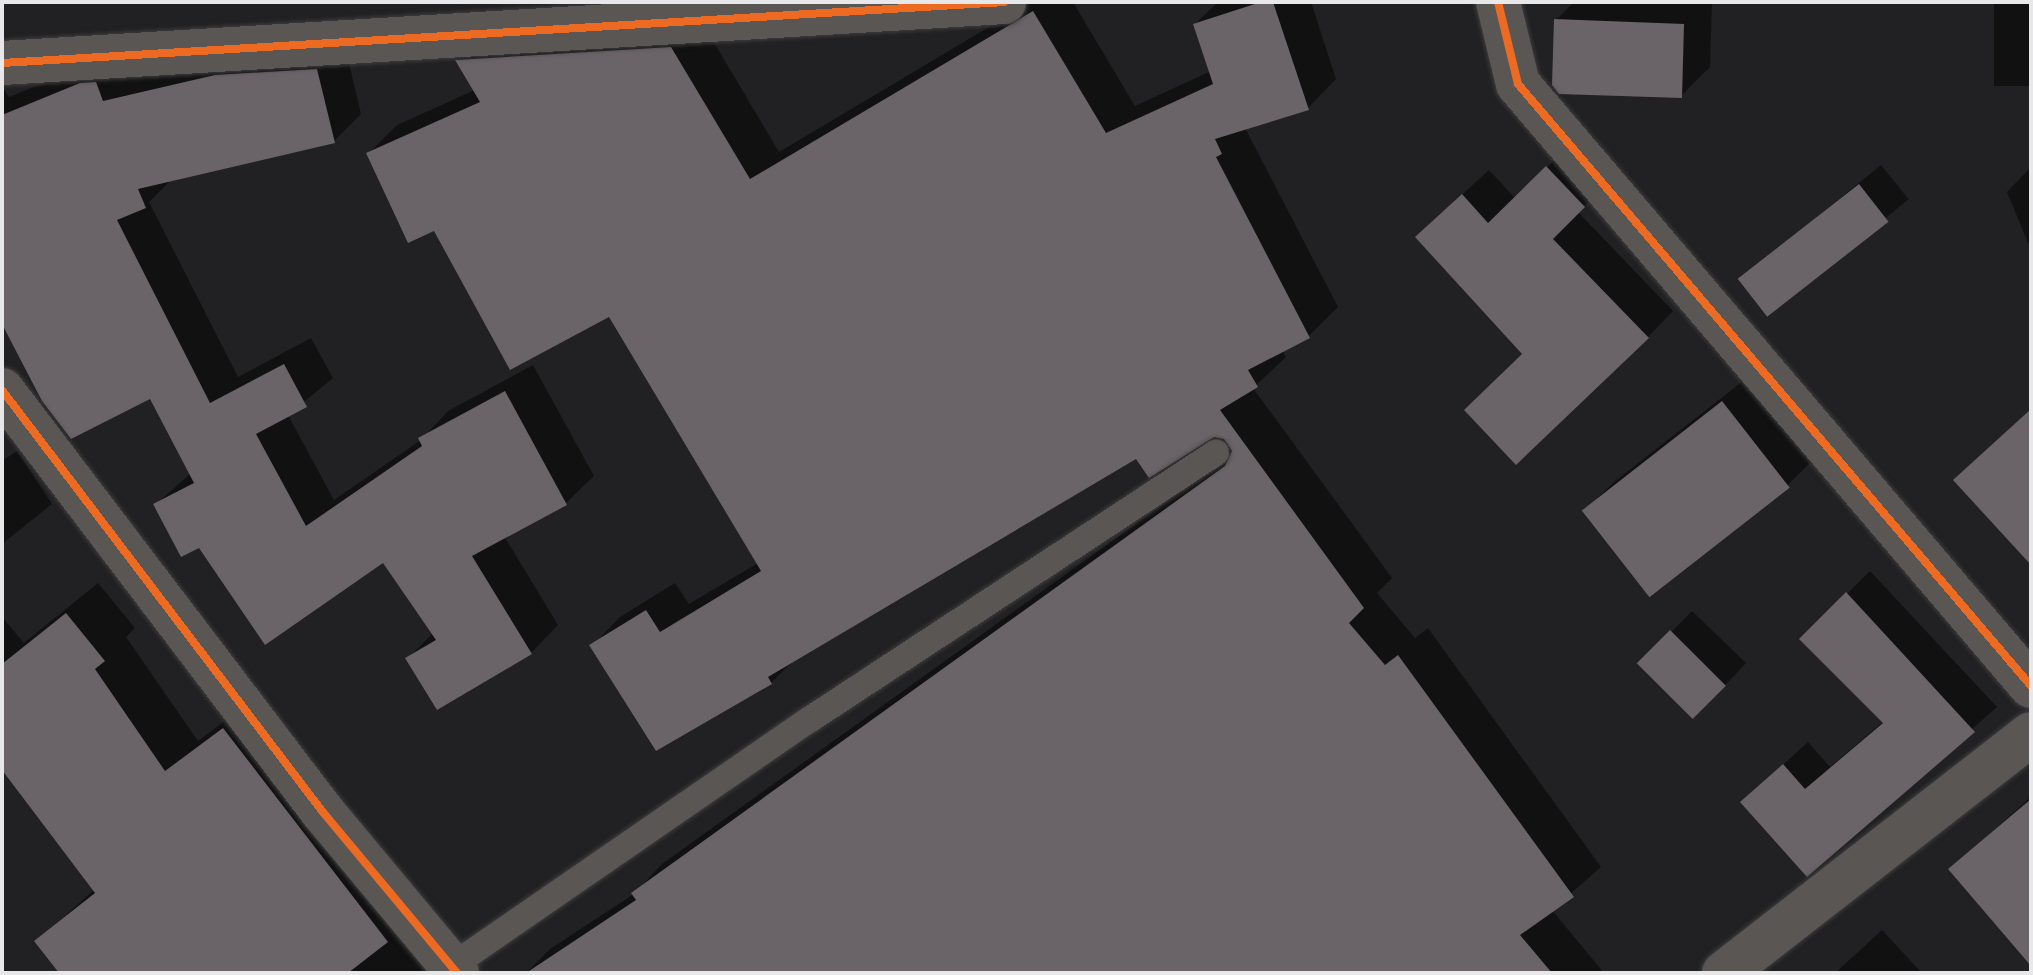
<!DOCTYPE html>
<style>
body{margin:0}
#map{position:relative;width:2033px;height:975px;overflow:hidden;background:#212022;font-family:"Space Grotesk",sans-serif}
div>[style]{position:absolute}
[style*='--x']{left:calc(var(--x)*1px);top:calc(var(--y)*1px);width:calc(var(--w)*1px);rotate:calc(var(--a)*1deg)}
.shadow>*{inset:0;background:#0007;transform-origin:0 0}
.building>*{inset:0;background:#6a6368;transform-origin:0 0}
.roads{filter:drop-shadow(0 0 2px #3d3c3e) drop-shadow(0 0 2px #3d3c3e)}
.lane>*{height:26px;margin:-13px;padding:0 13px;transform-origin:13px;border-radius:13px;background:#595654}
.street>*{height:44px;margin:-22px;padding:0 22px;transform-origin:22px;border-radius:22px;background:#595654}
.cycleway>*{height:8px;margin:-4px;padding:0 4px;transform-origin:4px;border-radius:4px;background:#ed6a23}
span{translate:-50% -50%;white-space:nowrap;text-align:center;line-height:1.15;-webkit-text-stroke:8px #18161a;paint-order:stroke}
.frame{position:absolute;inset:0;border:4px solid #e8e7e9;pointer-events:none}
</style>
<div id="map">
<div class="shadow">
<i style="clip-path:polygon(1031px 2px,1073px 2px,1135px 106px,1211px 71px,1195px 24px,1218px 2px,1311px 2px,1336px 79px,1308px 108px,1245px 128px,1338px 307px,1309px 336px,1282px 350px,1286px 357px,1253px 388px,1392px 578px,1377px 593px,1415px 638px,1428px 628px,1601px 867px,1552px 910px,1604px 973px,526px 973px,550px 949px,634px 894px,662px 864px,1232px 455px,1232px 444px,1223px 436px,1207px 437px,1137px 457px,794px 660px,771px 683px,592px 646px,620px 617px,675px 583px,689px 604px,758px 563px,610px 315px,434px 228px,368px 154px,397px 125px,475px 90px,457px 61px,486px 33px,700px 19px,779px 152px)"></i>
<i style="clip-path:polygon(1574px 2px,1712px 2px,1710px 67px,1681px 96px,1556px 20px)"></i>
<i style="left:1994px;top:2px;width:37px;height:84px"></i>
<i style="clip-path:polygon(344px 42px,361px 114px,334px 141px,173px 178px,149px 202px,238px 377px,311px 338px,333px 378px,288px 415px,334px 500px,421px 440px,448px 411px,533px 365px,594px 476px,566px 503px,504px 536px,558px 625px,531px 653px,408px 658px,433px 633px,384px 560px,200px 545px,155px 505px,191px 473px,151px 397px,2px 320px,2px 87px,9px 97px,109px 57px)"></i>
<i style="clip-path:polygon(1573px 142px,1610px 180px,1578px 212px,1673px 311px,1648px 337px,1524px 354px,1444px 211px,1489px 170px,1515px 198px)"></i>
<i style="left:1881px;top:165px;width:44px;height:181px;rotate:51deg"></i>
<i style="clip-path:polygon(2031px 167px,2031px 250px,2007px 192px)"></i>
<i style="clip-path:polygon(1752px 374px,1817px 456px,1788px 485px,1584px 511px,1614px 482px)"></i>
<i style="clip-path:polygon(17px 451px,52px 504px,2px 544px,2px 461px)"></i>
<i style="clip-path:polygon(1870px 571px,1997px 707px,1807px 874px,1742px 802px,1808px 742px,1830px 767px,1884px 721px,1802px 639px)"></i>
<i style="clip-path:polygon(98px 583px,135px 628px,126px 637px,198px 741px,255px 698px,443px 973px,62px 973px,37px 941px,95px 889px,2px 762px,2px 617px,24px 643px)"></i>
<i style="clip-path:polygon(1692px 611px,1746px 663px,1715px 696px,1639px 664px)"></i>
<i style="clip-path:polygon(2031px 797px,2031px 963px,1950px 869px)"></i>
<i style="clip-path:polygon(1882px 930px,1922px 973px,1835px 973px)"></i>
</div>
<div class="building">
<i style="clip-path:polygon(1261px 2px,1273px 2px,1309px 110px,1215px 139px,1222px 154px,1216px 157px,1310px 338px,1248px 370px,1258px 387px,1220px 410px,1364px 608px,1349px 623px,1385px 665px,1398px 655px,1574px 897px,1520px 935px,1552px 973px,526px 973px,636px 900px,631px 893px,1225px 466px,1232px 451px,1224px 439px,1214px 437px,1149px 478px,1136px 459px,768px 677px,772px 684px,656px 751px,589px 645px,646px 610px,660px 632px,761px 571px,609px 317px,510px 370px,434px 231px,408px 243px,366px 153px,480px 102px,455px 60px,671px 47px,750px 179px,1033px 11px,1106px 133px,1213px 84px,1193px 24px)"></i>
<i style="clip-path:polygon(1554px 19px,1684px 24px,1682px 98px,1559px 94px,1552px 85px)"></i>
<i style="clip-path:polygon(317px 69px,335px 143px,138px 189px,146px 208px,117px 220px,210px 403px,284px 364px,307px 407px,256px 434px,306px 526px,422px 446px,418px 438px,505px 391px,567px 505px,472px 556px,532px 654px,437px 710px,405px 658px,436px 640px,383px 563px,265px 645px,199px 548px,181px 557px,153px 504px,194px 483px,150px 399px,71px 439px,42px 401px,2px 324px,2px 115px,80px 83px,96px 82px,103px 101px,215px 75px)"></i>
<i style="clip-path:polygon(1546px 166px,1585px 207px,1553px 239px,1649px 338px,1516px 465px,1464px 410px,1522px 354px,1415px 237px,1462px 194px,1488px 223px)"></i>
<i style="left:1859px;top:184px;width:48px;height:154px;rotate:52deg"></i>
<i style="left:1722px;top:401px;width:110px;height:178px;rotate:52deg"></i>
<i style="clip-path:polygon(2031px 409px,2031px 565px,1953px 480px)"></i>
<i style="clip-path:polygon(1846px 592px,1975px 732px,1807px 877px,1740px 802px,1783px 764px,1805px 789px,1883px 723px,1799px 639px)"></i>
<i style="clip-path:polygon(66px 613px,105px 661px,95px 669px,165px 771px,223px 728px,388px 942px,348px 973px,59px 973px,34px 941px,95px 893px,2px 770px,2px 664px)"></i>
<i style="left:1670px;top:630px;width:79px;height:47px;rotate:45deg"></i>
<i style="clip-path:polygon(2031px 799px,2031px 966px,1948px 869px)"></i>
</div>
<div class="roads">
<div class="lane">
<i style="--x:452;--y:966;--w:434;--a:-34.6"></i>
<i style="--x:809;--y:720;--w:487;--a:-33.3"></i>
</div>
<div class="street">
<i style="--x:1498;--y:2;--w:84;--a:76.3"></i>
<i style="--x:1518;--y:84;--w:791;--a:49.56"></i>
<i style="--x:2;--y:63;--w:1004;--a:-3.48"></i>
<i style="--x:2;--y:390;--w:529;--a:52.76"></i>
<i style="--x:322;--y:811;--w:211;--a:50.2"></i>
<i style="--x:1724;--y:973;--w:389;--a:-37.9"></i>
</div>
</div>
<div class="cycleway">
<i style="--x:1498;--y:2;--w:84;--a:76.3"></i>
<i style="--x:1518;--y:84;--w:791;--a:49.56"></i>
<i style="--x:2;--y:63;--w:1004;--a:-3.48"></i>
<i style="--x:2;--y:390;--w:529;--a:52.76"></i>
<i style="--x:322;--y:811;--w:211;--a:50.2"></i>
</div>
<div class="frame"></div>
</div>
